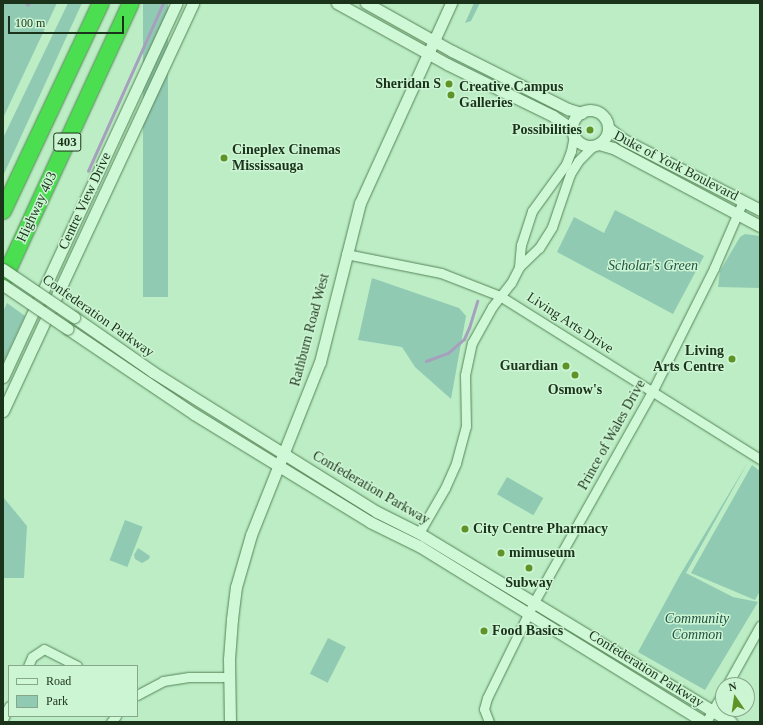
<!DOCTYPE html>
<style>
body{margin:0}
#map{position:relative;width:763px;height:725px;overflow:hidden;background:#bcedc5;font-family:Georgia,serif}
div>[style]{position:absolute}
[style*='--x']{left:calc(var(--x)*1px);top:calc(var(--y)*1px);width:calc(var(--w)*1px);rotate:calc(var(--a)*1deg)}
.green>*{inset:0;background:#91cab3;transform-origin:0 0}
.stream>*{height:2.5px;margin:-1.25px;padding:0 1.25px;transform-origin:1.25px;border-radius:1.25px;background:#a6a0be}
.roads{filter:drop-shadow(0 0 1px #568456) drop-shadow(0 0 1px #568456)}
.minor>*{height:9px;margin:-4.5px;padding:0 4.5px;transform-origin:4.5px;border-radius:4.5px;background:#cff8d6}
.tertiary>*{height:11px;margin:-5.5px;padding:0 5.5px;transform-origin:5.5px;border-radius:5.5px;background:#cff8d6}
.tertiary>.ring{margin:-5.5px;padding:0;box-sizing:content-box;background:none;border:11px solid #cff8d6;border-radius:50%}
.motorway>*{height:16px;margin:-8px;padding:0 8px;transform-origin:8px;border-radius:8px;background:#4bde50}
.bridges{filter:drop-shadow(0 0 1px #568456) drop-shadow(0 0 1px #568456)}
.tertiary-bridge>*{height:11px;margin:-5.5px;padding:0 5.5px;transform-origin:5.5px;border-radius:5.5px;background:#cff8d6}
.dots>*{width:11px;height:11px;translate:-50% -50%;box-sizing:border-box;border:2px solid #ccf5d3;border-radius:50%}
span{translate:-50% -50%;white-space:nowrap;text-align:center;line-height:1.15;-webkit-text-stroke:3px #ccf5d3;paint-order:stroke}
.shield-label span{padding:1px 3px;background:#ccf5d3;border:1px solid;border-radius:3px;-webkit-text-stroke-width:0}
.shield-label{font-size:13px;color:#1c331b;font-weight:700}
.poi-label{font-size:14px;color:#1c331b;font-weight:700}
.right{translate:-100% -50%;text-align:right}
.left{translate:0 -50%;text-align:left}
.street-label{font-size:14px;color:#1c331b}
.park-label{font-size:14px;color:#225043;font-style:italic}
.frame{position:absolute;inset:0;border:4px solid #1c331b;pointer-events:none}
.legend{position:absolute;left:8px;top:665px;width:130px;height:52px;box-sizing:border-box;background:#ccf5d3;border:1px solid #86a789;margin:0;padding:5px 7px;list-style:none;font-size:12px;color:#1c331b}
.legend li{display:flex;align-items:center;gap:8px;height:20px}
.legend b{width:20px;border:1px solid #86a789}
.north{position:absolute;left:715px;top:677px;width:40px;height:40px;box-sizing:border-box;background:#ccf5d3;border:1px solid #86a789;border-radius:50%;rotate:347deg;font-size:11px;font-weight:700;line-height:16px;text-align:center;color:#1c331b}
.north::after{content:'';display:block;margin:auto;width:14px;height:18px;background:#609327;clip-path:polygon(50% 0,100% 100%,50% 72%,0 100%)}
.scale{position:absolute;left:8px;top:16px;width:116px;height:18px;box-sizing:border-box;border:2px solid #1c331b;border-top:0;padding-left:5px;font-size:12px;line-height:14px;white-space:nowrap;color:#1c331b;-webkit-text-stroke:3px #ccf5d3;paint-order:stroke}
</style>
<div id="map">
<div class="green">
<i style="clip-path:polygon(3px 3px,57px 3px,3px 118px)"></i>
<i style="clip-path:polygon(68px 3px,82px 3px,3px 176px,3px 138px)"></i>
<i style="left:143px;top:3px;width:25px;height:294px"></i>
<i style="clip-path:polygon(474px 3px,480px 3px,471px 21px,465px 23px)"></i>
<i style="clip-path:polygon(615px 210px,704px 256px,673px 314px,557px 252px,574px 217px,604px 233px)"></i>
<i style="clip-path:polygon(745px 234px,760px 236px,760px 288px,718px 287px,720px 271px,740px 237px)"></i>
<i style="clip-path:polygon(372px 278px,459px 308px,466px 316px,451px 399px,415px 367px,402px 347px,358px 340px)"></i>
<i style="clip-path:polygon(7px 303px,25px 316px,3px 363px,3px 312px)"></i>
<i style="clip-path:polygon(748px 462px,686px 573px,733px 597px,758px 602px,705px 690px,638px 652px,680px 575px)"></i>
<i style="clip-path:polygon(752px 465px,760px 471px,760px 591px,755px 600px,691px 573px)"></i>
<i style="left:507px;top:477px;width:42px;height:20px;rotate:30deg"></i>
<i style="clip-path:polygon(3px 497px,27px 526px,24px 578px,3px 578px)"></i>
<i style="left:125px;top:520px;width:19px;height:43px;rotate:21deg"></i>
<i style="clip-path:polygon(138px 548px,150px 556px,149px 559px,142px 563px,135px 559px,134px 555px)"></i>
<i style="left:328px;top:638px;width:20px;height:40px;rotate:27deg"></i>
</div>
<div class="stream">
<i style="--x:27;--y:5;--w:3;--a:-45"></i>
<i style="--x:88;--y:171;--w:184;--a:-65.9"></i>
<i style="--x:426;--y:361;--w:23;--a:-20"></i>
<i style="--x:448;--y:353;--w:21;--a:-41"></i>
<i style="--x:464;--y:339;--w:12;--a:-66"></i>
<i style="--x:469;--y:328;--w:28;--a:-73"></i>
</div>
<div class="roads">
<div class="minor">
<i style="--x:346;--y:254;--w:97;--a:11.3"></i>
<i style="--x:441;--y:273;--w:63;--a:21.3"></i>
<i style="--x:500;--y:296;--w:307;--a:32.1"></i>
<i style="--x:519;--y:267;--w:28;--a:-44"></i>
<i style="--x:539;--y:248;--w:25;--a:-58"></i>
<i style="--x:552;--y:227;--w:56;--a:-71.2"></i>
<i style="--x:570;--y:174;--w:15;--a:-58"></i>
<i style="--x:578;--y:161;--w:21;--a:-45"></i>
<i style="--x:419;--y:533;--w:52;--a:-60"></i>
<i style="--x:445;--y:488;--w:27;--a:-66"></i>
<i style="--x:456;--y:463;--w:38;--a:-75"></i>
<i style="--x:466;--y:426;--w:51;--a:-91.1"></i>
<i style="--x:465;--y:375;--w:33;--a:-78"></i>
<i style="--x:472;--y:343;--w:41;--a:-60.9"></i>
<i style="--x:492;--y:307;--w:31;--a:-52"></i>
<i style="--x:511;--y:283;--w:18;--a:-63"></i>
<i style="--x:519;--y:267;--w:22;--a:-85"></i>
<i style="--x:521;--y:245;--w:36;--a:-72"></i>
<i style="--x:532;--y:211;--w:58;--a:-54.1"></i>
<i style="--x:566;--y:164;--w:14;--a:-69"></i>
<i style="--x:571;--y:151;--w:16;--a:-79"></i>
<i style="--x:28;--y:666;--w:10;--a:-66"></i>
<i style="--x:32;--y:657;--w:14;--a:-34"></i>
<i style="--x:44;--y:649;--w:37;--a:27"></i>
<i style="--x:727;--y:685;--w:68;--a:-60.8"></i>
<i style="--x:137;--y:695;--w:30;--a:-28"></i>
<i style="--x:163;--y:681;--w:26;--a:-9"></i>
<i style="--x:189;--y:677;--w:40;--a:0"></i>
<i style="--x:3;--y:719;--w:14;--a:-65"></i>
<i style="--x:111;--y:722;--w:8;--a:-50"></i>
<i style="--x:489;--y:722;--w:14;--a:-111"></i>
<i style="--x:484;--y:709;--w:11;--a:-75"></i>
<i style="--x:487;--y:698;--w:107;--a:-63.9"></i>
<i style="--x:534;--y:602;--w:241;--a:-60.7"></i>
<i style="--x:652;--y:392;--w:139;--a:-63.4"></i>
<i style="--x:714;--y:268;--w:73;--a:-66.6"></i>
<i style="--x:706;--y:722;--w:34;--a:-60"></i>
</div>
<div class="tertiary">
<i style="--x:337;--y:3;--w:126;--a:29"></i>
<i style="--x:447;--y:64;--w:118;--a:26.1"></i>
<i style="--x:553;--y:116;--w:23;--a:34"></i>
<i style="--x:366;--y:3;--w:98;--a:29.2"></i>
<i style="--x:452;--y:51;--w:130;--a:26.6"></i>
<i style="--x:568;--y:109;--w:14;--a:17"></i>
<i class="ring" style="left:572px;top:110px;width:25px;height:25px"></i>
<i style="--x:608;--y:128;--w:20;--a:37"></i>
<i style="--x:624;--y:140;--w:153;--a:27.2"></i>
<i style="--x:599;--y:144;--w:15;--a:16"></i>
<i style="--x:613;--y:148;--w:166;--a:28"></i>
<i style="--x:74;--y:317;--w:96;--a:34.8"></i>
<i style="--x:153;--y:372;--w:264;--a:32"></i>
<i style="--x:377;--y:512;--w:47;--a:26.6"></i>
<i style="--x:419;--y:533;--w:365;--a:31.2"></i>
<i style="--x:68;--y:329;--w:152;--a:34"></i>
<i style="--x:194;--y:414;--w:206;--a:31.5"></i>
<i style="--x:370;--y:522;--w:55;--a:26.1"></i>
<i style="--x:419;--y:546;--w:335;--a:31.7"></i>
<i style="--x:3;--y:377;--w:412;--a:-65.1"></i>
<i style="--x:3;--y:411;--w:450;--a:-65"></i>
<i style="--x:230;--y:722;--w:63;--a:-90.9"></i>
<i style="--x:229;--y:659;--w:40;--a:-85.7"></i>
<i style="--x:232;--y:619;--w:32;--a:-83"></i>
<i style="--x:236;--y:587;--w:54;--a:-73.9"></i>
<i style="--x:251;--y:535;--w:186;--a:-68.3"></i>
<i style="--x:320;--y:362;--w:164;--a:-75.9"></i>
<i style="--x:360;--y:203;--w:220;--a:-65.5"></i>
</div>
<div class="motorway">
<i style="--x:3;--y:211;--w:230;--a:-64.8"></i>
<i style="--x:3;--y:281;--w:306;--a:-65.3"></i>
</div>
</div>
<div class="bridges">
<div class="tertiary-bridge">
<i style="--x:3;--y:269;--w:86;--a:34.1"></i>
<i style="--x:3;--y:285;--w:78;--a:34.1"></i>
</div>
</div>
<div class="dots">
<i style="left:449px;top:84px;background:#609327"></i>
<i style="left:451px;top:95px;background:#609327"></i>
<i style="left:590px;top:130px;background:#609327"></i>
<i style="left:224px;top:158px;background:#609327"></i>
<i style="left:732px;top:359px;background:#609327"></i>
<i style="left:566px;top:366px;background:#609327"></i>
<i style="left:575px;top:375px;background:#609327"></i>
<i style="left:465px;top:529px;background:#609327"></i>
<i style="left:501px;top:553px;background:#609327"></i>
<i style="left:529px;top:568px;background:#609327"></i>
<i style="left:484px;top:631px;background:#609327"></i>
</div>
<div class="shield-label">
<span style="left:67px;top:142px">403</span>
</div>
<div class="poi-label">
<span class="right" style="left:441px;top:84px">Sheridan S</span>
<span class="left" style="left:459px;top:95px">Creative Campus<br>Galleries</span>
<span class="right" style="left:582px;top:130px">Possibilities</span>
<span class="left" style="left:232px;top:158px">Cineplex Cinemas<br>Mississauga</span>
<span class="right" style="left:724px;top:359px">Living<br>Arts Centre</span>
<span class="right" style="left:558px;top:366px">Guardian</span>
<span style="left:575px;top:390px">Osmow's</span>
<span class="left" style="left:473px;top:529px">City Centre Pharmacy</span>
<span class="left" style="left:509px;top:553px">mimuseum</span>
<span style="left:529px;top:583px">Subway</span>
<span class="left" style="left:492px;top:631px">Food Basics</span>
</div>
<div class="street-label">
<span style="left:676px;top:166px;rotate:27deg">Duke of York Boulevard</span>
<span style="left:85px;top:201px;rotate:-65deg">Centre View Drive</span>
<span style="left:37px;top:207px;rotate:-65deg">Highway 403</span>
<span style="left:98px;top:316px;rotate:35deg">Confederation Parkway</span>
<span style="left:570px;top:323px;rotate:33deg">Living Arts Drive</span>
<span style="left:310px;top:330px;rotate:-75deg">Rathburn Road West</span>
<span style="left:612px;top:435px;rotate:-61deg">Prince of Wales Drive</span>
<span style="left:371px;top:488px;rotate:30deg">Confederation Parkway</span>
<span style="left:646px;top:669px;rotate:32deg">Confederation Parkway</span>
</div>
<div class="park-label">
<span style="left:653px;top:266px">Scholar's Green</span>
<span style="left:697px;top:627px">Community<br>Common</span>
</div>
<div class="frame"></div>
<ul class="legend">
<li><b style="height:5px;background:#cff8d6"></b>Road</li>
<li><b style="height:11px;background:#91cab3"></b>Park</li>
</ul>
<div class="north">N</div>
<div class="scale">100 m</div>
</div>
